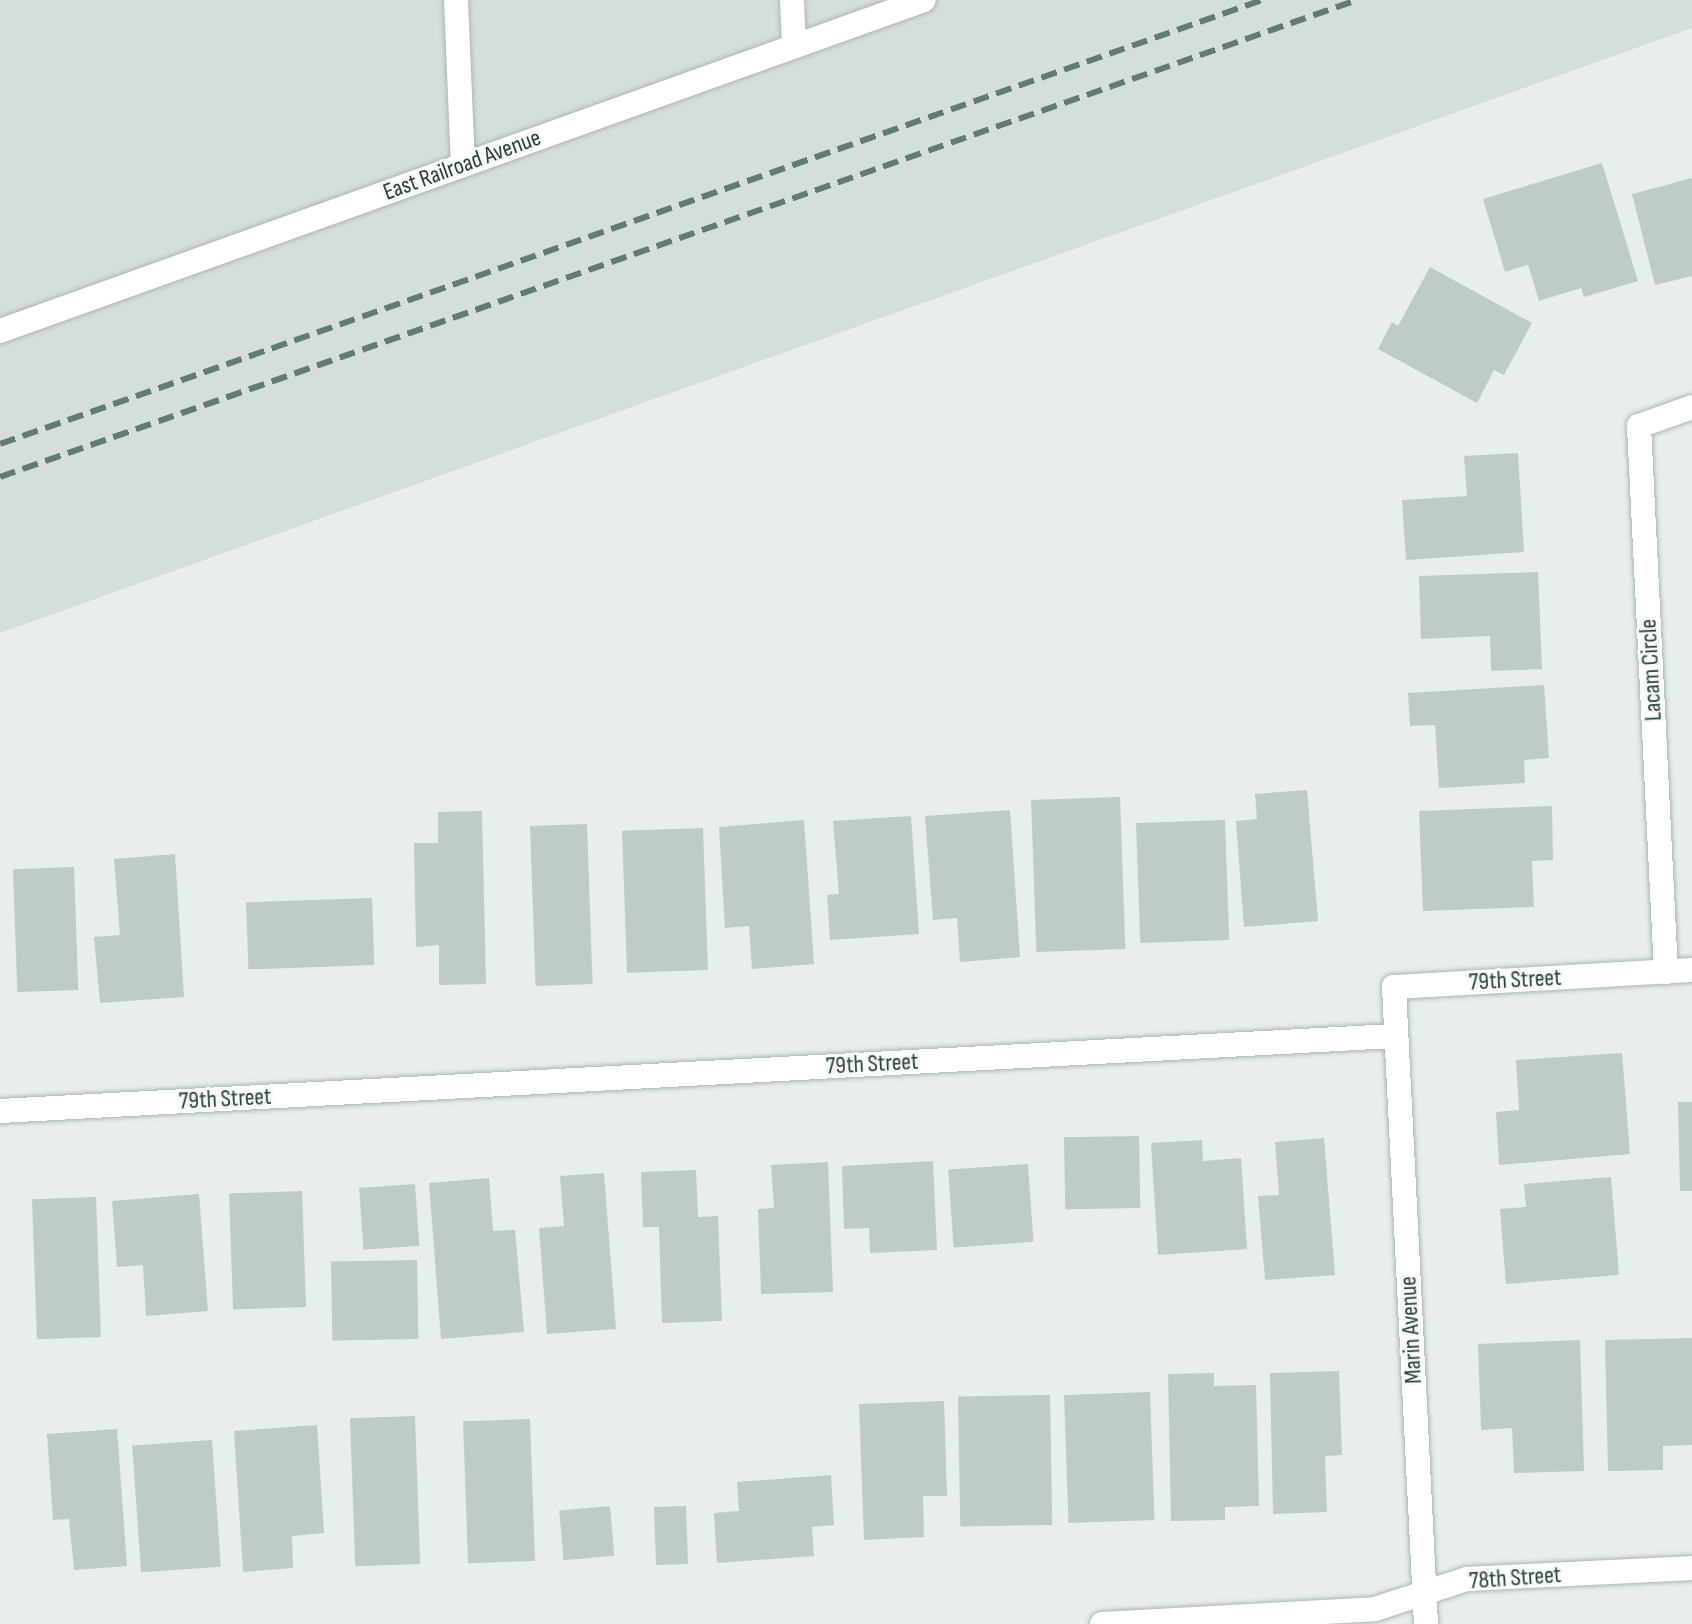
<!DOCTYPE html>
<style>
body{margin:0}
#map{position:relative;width:1692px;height:1624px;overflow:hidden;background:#e7eeec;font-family:"Sofia Sans Condensed",sans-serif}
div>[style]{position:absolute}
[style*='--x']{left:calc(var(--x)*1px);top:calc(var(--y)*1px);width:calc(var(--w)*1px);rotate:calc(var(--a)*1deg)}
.built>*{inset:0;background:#d5dedb}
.building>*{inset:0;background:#bfcbc9;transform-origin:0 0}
.roads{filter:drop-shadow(0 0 2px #aab6b4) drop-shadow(0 0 2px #aab6b4)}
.minor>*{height:24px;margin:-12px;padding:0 12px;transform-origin:12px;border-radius:12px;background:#fff}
.rail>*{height:6px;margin-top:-3px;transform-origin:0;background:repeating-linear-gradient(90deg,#627a78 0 16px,transparent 0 24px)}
span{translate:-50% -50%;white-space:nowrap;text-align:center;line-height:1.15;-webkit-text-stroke:6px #f7faf9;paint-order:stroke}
.street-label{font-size:24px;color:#273e3d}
</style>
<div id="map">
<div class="built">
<i style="clip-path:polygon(0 0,1692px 0,1692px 28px,0 633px)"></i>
</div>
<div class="building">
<i style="clip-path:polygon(1602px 163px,1638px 281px,1584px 297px,1581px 288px,1539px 301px,1528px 265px,1505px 272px,1483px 199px)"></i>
<i style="clip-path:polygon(1692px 178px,1692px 276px,1655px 285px,1632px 194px)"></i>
<i style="clip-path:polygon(1430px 267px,1532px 323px,1504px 375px,1494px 370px,1477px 403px,1378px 349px,1392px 322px,1398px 326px)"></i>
<i style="clip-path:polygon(1518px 453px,1524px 552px,1406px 560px,1402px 500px,1467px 496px,1464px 456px)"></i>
<i style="clip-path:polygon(1538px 572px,1542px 669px,1491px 671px,1490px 636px,1421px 639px,1419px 576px)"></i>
<i style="clip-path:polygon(1544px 685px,1549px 758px,1524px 760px,1525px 783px,1439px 788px,1435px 725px,1410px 726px,1408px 693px)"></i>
<i style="clip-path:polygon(1307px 790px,1318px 921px,1244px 927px,1236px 821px,1257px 819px,1255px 794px)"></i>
<i style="left:1120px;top:797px;width:152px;height:89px;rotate:88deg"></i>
<i style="clip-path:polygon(1552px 806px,1553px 860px,1532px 861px,1534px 907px,1423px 911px,1419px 811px)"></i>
<i style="clip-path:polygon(1010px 810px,1020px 957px,960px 962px,957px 918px,933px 920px,925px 816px)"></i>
<i style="clip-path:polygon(482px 811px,486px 984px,439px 985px,439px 945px,416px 947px,414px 843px,438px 843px,438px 812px)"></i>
<i style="clip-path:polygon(911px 816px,919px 934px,830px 940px,827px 895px,839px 894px,833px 821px)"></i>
<i style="clip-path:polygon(804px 820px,814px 964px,752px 969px,749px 926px,725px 928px,719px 827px)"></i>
<i style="left:1225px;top:820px;width:120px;height:89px;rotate:88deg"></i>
<i style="left:587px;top:824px;width:160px;height:57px;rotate:88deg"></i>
<i style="left:703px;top:828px;width:142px;height:81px;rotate:88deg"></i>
<i style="clip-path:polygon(175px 854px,184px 997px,100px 1003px,94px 937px,120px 935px,114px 859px)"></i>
<i style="left:74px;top:867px;width:123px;height:61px;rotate:88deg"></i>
<i style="left:372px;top:898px;width:67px;height:126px;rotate:88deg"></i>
<i style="clip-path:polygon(1622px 1053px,1630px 1154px,1499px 1165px,1496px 1112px,1519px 1110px,1516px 1060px)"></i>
<i style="clip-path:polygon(1678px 1102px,1692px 1102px,1692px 1191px,1680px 1191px)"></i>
<i style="left:1139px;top:1136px;width:72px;height:75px;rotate:89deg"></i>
<i style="clip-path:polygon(1324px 1138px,1335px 1275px,1265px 1280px,1258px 1196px,1279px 1195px,1275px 1142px)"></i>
<i style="clip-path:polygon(1202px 1140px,1203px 1161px,1241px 1158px,1247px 1249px,1158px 1255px,1151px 1143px)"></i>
<i style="clip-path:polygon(933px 1161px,937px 1250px,870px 1253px,869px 1228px,844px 1229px,842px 1166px)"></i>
<i style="clip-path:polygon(828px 1162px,833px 1292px,761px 1294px,758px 1209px,774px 1208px,771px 1165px)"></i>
<i style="left:1028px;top:1164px;width:78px;height:80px;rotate:86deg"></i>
<i style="clip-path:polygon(696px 1170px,698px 1217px,718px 1216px,722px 1321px,662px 1323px,659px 1227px,643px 1227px,641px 1172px)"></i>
<i style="clip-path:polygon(604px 1173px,616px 1329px,547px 1334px,539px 1228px,564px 1226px,560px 1176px)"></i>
<i style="clip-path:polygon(1611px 1177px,1619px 1275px,1506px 1284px,1500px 1209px,1526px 1207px,1524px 1184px)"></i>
<i style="clip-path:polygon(489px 1178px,493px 1231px,515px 1230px,524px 1332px,441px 1339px,429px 1183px)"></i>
<i style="left:415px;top:1184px;width:62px;height:56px;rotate:86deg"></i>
<i style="left:302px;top:1191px;width:116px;height:73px;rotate:88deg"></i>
<i style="clip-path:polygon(199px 1194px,208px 1311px,146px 1316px,143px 1265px,117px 1267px,112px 1201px)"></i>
<i style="left:96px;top:1197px;width:140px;height:64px;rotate:88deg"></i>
<i style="left:417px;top:1260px;width:79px;height:86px;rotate:89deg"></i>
<i style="clip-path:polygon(1692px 1338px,1692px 1445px,1663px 1446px,1663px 1470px,1608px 1471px,1605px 1340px)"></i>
<i style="clip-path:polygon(1580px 1340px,1584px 1471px,1514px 1473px,1512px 1428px,1481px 1430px,1478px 1344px)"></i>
<i style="clip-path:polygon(1339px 1371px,1342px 1455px,1325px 1456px,1327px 1512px,1273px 1514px,1270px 1373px)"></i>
<i style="clip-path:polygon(1214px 1373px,1214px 1386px,1256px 1385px,1259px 1506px,1225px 1507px,1225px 1520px,1171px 1521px,1168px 1374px)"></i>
<i style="left:1150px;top:1392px;width:128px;height:86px;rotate:88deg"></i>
<i style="left:1050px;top:1395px;width:130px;height:92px;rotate:89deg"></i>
<i style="clip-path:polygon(944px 1401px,947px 1496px,923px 1496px,924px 1537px,864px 1540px,859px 1404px)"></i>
<i style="left:415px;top:1416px;width:148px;height:65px;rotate:88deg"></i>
<i style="left:530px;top:1419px;width:142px;height:67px;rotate:88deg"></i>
<i style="clip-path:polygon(317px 1425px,324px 1533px,292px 1536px,293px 1568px,243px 1572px,234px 1431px)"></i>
<i style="clip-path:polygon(117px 1429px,127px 1566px,74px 1570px,69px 1519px,53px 1520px,47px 1434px)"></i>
<i style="left:212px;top:1440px;width:127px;height:80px;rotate:86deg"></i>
<i style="clip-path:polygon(831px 1475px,834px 1525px,812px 1527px,814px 1556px,717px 1563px,714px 1513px,739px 1511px,737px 1482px)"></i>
<i style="left:610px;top:1506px;width:50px;height:51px;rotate:85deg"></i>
<i style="left:686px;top:1506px;width:58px;height:32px;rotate:88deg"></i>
</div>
<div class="roads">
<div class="minor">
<i style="--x:456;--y:0;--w:165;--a:87.6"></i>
<i style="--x:792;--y:0;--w:46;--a:87.5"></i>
<i style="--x:0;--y:331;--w:981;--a:-19.71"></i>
<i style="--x:1666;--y:972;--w:547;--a:-92.83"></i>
<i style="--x:1639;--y:426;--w:56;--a:-19.7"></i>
<i style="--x:0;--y:1111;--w:1398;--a:-3.08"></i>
<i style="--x:1102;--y:1624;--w:273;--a:-3.1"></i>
<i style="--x:1375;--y:1609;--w:97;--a:-18.1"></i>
<i style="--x:1467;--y:1579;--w:225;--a:-2.8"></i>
<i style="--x:1426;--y:1624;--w:638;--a:-92.88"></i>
<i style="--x:1394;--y:987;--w:298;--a:-3.3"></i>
</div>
</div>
<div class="rail">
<i style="--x:0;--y:444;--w:1338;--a:-19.38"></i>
<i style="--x:0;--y:477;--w:1438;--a:-19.37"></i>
</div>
<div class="street-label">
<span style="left:462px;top:165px;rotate:-20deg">East Railroad Avenue</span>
<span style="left:1651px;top:670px;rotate:-93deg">Lacam Circle</span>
<span style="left:1515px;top:980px;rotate:-3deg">79th Street</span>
<span style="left:872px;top:1064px;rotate:-3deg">79th Street</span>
<span style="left:225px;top:1099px;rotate:-3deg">79th Street</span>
<span style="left:1411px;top:1330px;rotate:-93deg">Marin Avenue</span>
<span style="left:1515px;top:1578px;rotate:-4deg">78th Street</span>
</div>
</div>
